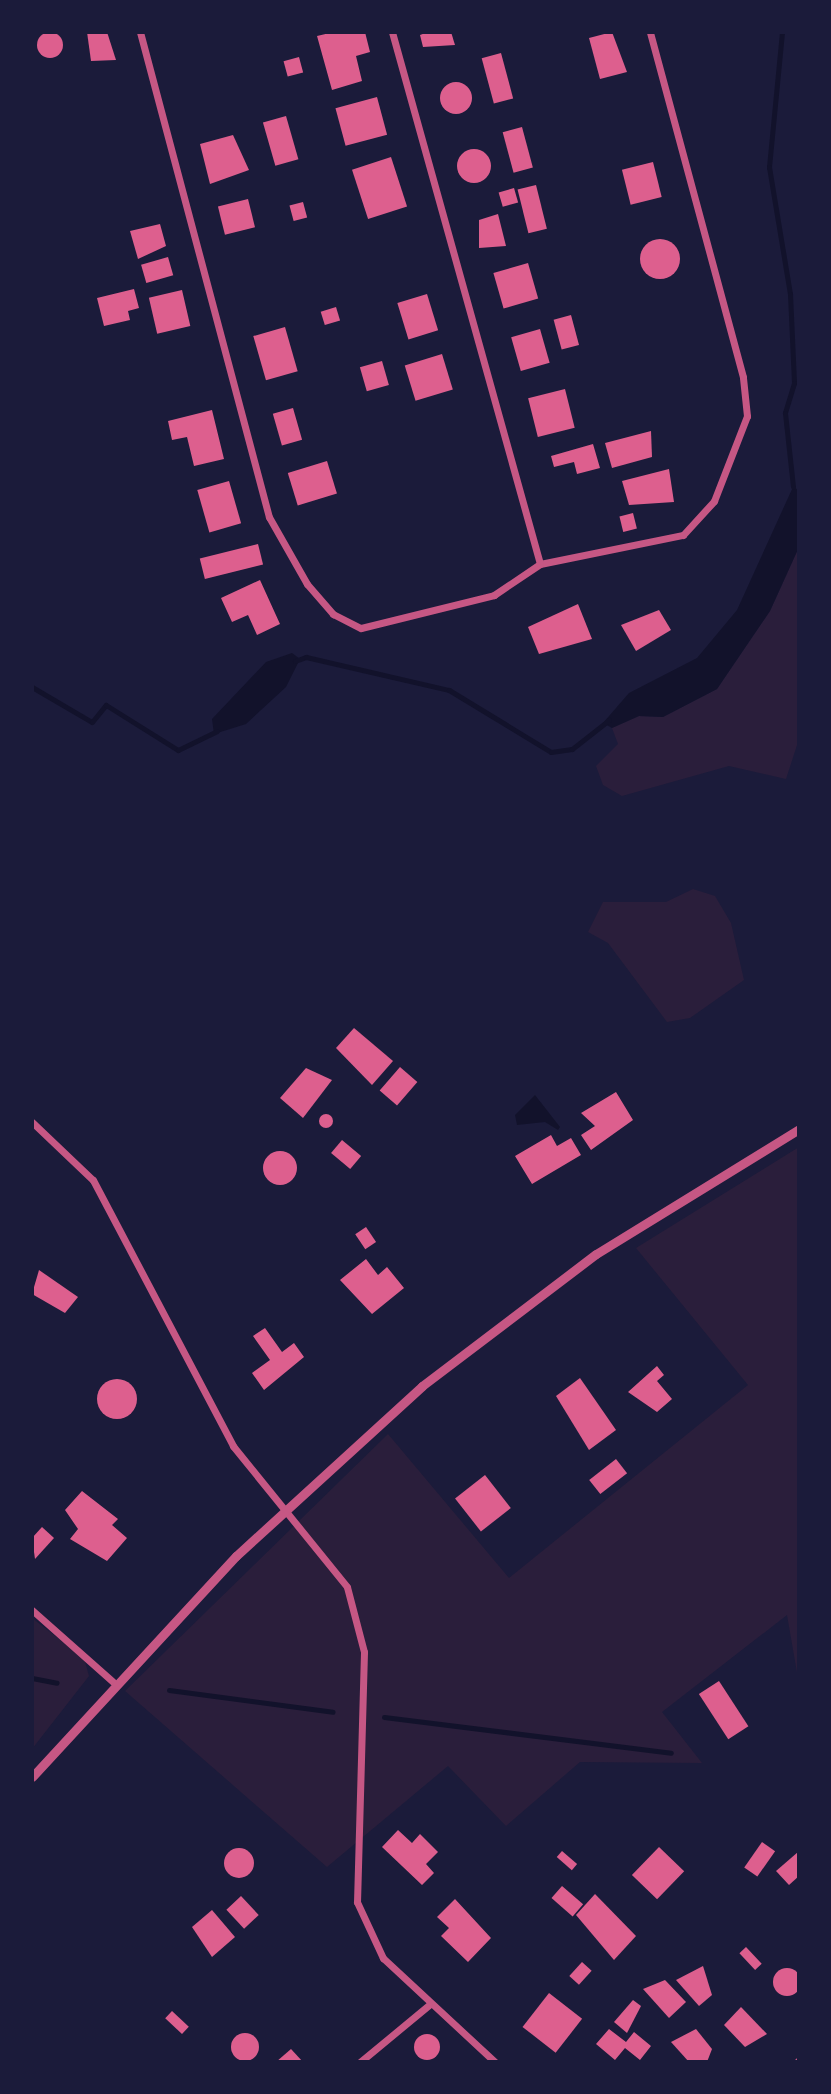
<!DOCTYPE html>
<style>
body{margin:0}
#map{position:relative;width:831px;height:2094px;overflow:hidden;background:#1b1b3a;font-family:"Varela Round",sans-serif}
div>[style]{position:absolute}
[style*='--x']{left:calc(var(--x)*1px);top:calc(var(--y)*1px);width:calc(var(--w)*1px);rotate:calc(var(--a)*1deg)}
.green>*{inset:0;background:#2a1e3b}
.water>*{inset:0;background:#12122b}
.stream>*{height:5px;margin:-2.5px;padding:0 2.5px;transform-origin:2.5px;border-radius:2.5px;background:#12122b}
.building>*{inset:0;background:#dd5f8e;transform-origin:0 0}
.round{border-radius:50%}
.minor>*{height:7px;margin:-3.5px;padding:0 3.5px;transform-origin:3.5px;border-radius:3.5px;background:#c65784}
.tertiary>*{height:9px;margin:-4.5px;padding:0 4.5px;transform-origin:4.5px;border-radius:4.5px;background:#c65784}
span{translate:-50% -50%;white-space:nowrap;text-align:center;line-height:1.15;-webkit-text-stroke:6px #1b1b3a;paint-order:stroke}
.frame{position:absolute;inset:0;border:34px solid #1b1b3a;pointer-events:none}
</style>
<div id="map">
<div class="green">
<i style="clip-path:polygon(799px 547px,799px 739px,786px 779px,729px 766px,622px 796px,603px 785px,596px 766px,618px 744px,612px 728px,639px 716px,663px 717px,717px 689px,770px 611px)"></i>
<i style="clip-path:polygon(693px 889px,715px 896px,731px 923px,744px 980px,690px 1018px,667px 1022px,608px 943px,588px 932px,603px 902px,666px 902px)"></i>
<i style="clip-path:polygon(799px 1147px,799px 1684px,787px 1615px,662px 1712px,702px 1763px,580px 1762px,506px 1826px,448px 1766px,327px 1867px,125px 1691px,388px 1434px,509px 1578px,748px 1385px,636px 1248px)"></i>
<i style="clip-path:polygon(32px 1618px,84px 1658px,89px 1676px,32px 1749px)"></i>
</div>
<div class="water">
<i style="clip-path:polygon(793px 487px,799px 490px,799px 547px,770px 611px,717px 689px,663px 717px,639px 716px,612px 728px,603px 723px,629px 693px,697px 658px,737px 610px)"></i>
<i style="clip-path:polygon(292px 653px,300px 659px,286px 687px,246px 724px,214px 734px,212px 719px,266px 662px)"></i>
<i style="clip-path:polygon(535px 1095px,560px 1127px,558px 1130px,545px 1122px,517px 1125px,515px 1115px)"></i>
</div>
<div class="stream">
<i style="--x:782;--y:32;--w:136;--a:95.5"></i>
<i style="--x:769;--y:167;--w:129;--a:80.6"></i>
<i style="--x:790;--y:294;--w:89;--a:87.4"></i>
<i style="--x:794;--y:383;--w:31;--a:107"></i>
<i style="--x:785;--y:413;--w:74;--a:83.8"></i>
<i style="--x:295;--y:661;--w:12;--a:-20"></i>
<i style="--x:306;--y:657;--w:147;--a:13"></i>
<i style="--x:449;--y:690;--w:119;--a:31.3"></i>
<i style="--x:551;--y:752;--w:21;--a:-8"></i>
<i style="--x:572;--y:749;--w:47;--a:-38.1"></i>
<i style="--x:32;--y:687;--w:69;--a:30.3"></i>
<i style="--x:92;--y:722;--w:22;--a:-51"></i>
<i style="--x:106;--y:705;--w:85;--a:32"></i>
<i style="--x:178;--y:750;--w:43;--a:-26"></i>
<i style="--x:32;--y:1678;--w:25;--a:11"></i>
<i style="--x:169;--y:1690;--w:165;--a:7.6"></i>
<i style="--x:384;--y:1717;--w:289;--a:7.1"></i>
</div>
<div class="building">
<i class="round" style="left:37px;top:32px;width:26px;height:26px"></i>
<i style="clip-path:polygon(87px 32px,107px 32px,116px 60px,91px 61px)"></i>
<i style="clip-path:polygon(334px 32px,365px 32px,370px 52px,356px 56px,362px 81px,332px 90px,317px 36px)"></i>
<i style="clip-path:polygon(428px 32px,451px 32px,455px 45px,423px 47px,420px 35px)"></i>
<i style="clip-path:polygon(612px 32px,627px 72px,600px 79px,589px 38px)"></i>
<i style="left:501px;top:53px;width:47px;height:20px;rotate:75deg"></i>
<i style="left:299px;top:57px;width:16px;height:16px;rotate:75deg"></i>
<i class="round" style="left:440px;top:82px;width:32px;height:32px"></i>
<i style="left:377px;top:97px;width:39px;height:43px;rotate:75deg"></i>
<i style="left:286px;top:116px;width:45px;height:24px;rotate:74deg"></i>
<i style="left:522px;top:127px;width:42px;height:20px;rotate:75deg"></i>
<i style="clip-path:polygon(233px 135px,249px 170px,210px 184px,200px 144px)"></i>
<i class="round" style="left:457px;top:149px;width:34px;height:34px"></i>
<i style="left:391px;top:157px;width:52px;height:41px;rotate:72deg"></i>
<i style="left:653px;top:162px;width:36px;height:32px;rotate:76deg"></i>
<i style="left:536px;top:185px;width:45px;height:19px;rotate:76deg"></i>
<i style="left:514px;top:188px;width:15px;height:16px;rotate:74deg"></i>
<i style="left:248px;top:199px;width:29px;height:31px;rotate:76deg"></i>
<i style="left:303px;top:202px;width:16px;height:14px;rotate:75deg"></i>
<i style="clip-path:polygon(498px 214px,506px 246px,479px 248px,479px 220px)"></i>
<i style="clip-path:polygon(160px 224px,166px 246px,138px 259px,130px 231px)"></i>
<i class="round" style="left:640px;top:239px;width:40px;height:40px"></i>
<i style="left:168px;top:257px;width:19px;height:28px;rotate:74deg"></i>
<i style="left:528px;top:263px;width:37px;height:36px;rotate:74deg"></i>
<i style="clip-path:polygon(134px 289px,139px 308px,128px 311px,130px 320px,104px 326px,97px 298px)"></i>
<i style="left:182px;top:290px;width:37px;height:34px;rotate:77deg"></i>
<i style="left:427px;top:294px;width:38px;height:31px;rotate:73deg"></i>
<i style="left:336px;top:307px;width:14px;height:16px;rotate:73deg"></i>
<i style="left:571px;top:315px;width:31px;height:18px;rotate:75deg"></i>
<i style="left:285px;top:327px;width:46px;height:33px;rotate:74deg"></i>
<i style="left:540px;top:329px;width:35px;height:30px;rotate:74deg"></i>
<i style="left:442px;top:354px;width:37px;height:39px;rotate:73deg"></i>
<i style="left:382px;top:361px;width:25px;height:23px;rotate:74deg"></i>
<i style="left:565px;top:389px;width:40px;height:38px;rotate:76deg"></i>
<i style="left:293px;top:408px;width:33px;height:21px;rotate:74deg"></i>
<i style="clip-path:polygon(212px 410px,224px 459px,194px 466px,187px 437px,172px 440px,168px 421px)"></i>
<i style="clip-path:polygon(651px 431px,652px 457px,612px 468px,605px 443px)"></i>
<i style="clip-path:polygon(593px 444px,600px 468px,577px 474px,574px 462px,554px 467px,551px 456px)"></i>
<i style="left:327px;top:461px;width:34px;height:41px;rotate:73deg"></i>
<i style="clip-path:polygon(669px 469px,674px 502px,629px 505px,622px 481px)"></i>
<i style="left:229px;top:481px;width:44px;height:33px;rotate:74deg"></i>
<i style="left:633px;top:513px;width:16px;height:14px;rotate:76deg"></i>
<i style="left:258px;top:544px;width:21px;height:60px;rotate:76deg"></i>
<i style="clip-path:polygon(260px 580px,280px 624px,257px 635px,248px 615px,232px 622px,221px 598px)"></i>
<i style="clip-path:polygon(578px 604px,592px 639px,539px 654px,528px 627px)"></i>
<i style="clip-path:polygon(659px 610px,671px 630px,636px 651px,621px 625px)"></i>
<i style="clip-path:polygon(354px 1028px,393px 1061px,372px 1085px,336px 1048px)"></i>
<i style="left:400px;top:1067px;width:23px;height:31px;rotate:41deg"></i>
<i style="clip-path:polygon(306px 1068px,332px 1080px,303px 1118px,280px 1098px)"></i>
<i style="clip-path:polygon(616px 1092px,633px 1120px,591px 1150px,581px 1135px,595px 1126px,581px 1113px)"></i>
<i class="round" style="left:319px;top:1114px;width:14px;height:14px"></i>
<i style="clip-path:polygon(551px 1135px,557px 1146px,571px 1138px,581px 1155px,532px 1184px,515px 1156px)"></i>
<i style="left:342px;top:1140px;width:25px;height:17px;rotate:40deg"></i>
<i class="round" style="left:263px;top:1151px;width:34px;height:34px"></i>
<i style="left:366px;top:1227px;width:18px;height:13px;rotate:56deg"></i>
<i style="clip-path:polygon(366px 1259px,378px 1275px,387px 1267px,404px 1288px,372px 1314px,340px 1280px)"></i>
<i style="clip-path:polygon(39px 1270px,78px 1297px,65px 1313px,32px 1294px)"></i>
<i style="clip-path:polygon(265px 1328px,282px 1352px,294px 1343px,304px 1357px,264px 1390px,252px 1373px,270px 1360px,253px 1336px)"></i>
<i style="clip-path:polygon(657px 1366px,664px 1375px,657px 1381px,672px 1399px,657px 1412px,628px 1392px)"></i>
<i style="clip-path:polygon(580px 1378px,616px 1430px,589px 1450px,556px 1396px)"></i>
<i class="round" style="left:97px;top:1379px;width:40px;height:40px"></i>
<i style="left:616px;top:1459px;width:18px;height:34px;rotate:52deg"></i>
<i style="left:485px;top:1475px;width:42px;height:38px;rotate:52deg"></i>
<i style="clip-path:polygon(82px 1491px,118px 1519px,112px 1525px,127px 1538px,107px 1561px,70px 1539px,78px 1529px,65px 1510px)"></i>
<i style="clip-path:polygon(42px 1527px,54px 1538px,35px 1559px,32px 1538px)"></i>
<i style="left:719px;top:1681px;width:54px;height:24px;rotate:57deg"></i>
<i style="clip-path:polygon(398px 1830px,412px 1843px,420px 1834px,438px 1852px,426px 1864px,434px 1873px,422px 1885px,382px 1847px)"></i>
<i style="left:762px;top:1842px;width:16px;height:31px;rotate:35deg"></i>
<i style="left:659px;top:1847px;width:35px;height:39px;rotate:44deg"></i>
<i class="round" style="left:224px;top:1848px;width:30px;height:30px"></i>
<i style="left:562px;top:1851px;width:20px;height:8px;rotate:41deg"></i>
<i style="clip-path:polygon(798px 1852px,799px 1876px,789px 1885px,776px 1871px)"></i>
<i style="left:562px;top:1886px;width:28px;height:16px;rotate:41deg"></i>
<i style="clip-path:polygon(595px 1894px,636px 1936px,614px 1960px,576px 1915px)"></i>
<i style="left:241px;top:1896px;width:26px;height:20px;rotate:47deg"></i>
<i style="clip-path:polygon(455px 1899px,491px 1938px,468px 1962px,441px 1936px,449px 1928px,437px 1917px)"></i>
<i style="clip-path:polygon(212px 1910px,235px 1937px,212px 1957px,192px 1927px)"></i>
<i style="left:746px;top:1947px;width:23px;height:9px;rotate:47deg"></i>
<i style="left:582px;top:1962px;width:13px;height:19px;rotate:42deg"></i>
<i style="clip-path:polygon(703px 1966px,712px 1995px,699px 2006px,676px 1980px)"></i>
<i class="round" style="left:773px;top:1968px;width:28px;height:28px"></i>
<i style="clip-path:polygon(665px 1980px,686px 2002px,669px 2018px,643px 1989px)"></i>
<i style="left:549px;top:1993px;width:42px;height:43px;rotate:38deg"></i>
<i style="clip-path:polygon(633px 2000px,641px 2006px,627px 2033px,614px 2022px)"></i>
<i style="clip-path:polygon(741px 2007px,767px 2034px,745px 2047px,724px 2025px)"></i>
<i style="left:172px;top:2011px;width:23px;height:10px;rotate:43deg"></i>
<i style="clip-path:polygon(609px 2029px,626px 2042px,634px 2032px,651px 2046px,640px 2060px,625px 2048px,615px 2060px,596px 2044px)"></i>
<i style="clip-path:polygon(696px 2029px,712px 2049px,707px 2062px,689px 2062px,671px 2042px)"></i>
<i class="round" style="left:231px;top:2033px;width:28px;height:28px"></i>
<i class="round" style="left:414px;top:2034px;width:26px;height:26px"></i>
<i style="clip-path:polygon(291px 2049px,303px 2062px,276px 2062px)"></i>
</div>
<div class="minor">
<i style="--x:140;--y:32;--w:502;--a:75.11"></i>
<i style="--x:269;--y:517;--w:77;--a:60.4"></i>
<i style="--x:307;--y:584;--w:40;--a:49"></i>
<i style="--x:333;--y:614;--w:31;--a:27"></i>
<i style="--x:361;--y:628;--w:137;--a:-13.9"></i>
<i style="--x:494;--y:595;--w:55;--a:-34"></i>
<i style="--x:540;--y:564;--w:146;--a:-11.5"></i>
<i style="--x:683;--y:535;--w:46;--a:-47.6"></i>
<i style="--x:714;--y:501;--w:91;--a:-68.8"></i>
<i style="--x:747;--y:416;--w:39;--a:-96"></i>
<i style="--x:743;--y:377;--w:357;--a:-105.1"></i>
<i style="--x:392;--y:32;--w:552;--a:74.45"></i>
<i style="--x:32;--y:1122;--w:84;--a:43.6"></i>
<i style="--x:93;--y:1180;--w:301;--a:62.2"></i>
<i style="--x:233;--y:1446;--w:181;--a:51"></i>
<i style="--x:347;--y:1587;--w:67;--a:75.3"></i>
<i style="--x:364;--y:1652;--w:250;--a:91.6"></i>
<i style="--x:357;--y:1902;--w:62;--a:65.1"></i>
<i style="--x:383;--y:1958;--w:153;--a:42.9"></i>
<i style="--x:32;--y:1610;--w:108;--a:41.6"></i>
<i style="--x:360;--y:2062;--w:89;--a:-39.6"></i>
<i style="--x:797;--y:2062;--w:3;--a:-45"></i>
</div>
<div class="tertiary">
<i style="--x:32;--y:1777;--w:301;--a:-47.3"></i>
<i style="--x:236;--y:1556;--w:252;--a:-42.4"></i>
<i style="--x:422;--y:1386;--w:218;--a:-37.2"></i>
<i style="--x:596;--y:1254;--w:238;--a:-31.6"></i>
</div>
<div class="frame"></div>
</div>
